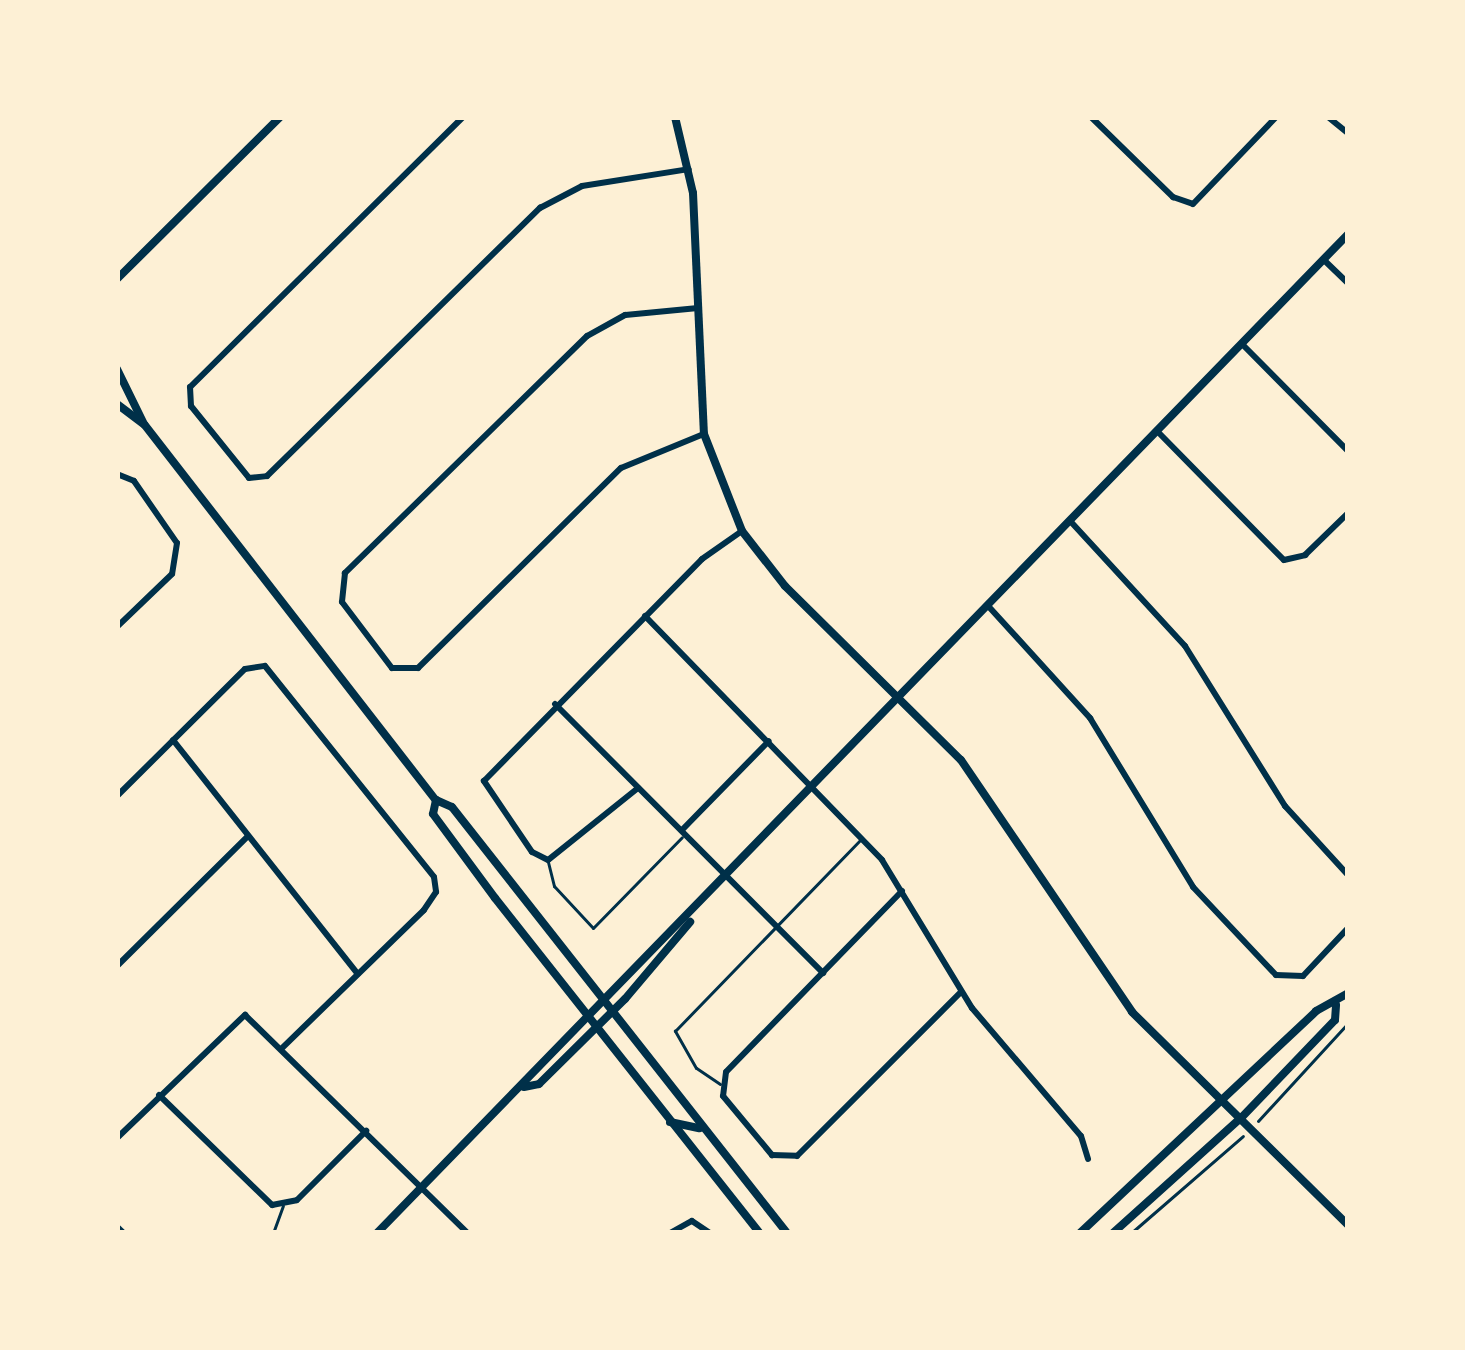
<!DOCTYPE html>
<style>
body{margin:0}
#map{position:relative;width:1465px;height:1350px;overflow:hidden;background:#fdf0d5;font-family:Manrope,sans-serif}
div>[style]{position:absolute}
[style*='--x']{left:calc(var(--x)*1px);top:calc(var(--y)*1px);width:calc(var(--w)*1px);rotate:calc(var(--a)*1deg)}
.path>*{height:3px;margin:-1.5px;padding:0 1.5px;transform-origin:1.5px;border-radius:1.5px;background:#003049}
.service>*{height:3px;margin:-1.5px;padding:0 1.5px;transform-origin:1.5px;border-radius:1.5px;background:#003049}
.minor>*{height:6px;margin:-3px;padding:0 3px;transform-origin:3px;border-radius:3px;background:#003049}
.tertiary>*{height:8px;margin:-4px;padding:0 4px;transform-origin:4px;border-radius:4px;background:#003049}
.secondary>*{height:8px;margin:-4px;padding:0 4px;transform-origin:4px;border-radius:4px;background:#003049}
span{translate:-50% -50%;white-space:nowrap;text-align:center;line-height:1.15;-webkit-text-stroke:9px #fdf0d5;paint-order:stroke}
.frame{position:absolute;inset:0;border:120px solid #fdf0d5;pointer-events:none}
</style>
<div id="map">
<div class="path">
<i style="--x:1258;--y:1121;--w:133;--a:-47.4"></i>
<i style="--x:1131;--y:1233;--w:148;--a:-40.9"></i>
</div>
<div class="service">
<i style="--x:548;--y:862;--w:25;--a:76"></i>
<i style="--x:554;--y:886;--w:57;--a:47.1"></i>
<i style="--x:593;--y:928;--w:127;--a:-45.6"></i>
<i style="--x:720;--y:1084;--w:29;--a:-146"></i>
<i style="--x:696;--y:1068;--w:43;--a:-119.6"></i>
<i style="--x:675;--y:1031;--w:267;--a:-45.9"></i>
<i style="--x:273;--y:1233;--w:29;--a:-70"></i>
</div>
<div class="minor">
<i style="--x:463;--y:117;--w:384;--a:135.3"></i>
<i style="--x:190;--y:387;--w:19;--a:87"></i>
<i style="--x:191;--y:406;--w:92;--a:51.1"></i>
<i style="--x:249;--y:478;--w:18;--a:-6"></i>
<i style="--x:267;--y:476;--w:383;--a:-44.5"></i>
<i style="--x:540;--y:208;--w:47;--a:-27.6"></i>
<i style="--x:582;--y:186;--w:108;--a:-9"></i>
<i style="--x:1091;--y:117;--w:115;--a:44.3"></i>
<i style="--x:1173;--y:197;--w:21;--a:19"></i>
<i style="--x:1193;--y:204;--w:120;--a:-46.3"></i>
<i style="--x:1328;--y:117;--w:26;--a:39"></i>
<i style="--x:1325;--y:261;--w:32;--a:44"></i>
<i style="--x:698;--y:308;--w:73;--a:174.5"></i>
<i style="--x:625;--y:315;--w:43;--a:151.1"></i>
<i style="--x:587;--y:336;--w:339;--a:135.6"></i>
<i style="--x:345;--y:573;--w:29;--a:96"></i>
<i style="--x:342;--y:602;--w:83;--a:52.9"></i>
<i style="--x:392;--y:668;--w:26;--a:0"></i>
<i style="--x:418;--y:668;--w:285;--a:-44.6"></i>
<i style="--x:621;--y:468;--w:90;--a:-22.3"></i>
<i style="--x:1244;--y:346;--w:148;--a:45.3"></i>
<i style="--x:1159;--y:433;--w:178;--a:45.5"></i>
<i style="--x:1284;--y:560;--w:22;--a:-13"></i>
<i style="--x:1305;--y:555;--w:60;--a:-44.3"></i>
<i style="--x:117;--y:474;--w:18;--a:22"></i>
<i style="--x:134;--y:481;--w:75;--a:55.3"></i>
<i style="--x:177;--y:543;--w:31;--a:99"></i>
<i style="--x:172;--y:574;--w:76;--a:136.1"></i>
<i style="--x:1072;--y:523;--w:167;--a:47.4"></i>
<i style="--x:1185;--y:646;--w:189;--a:58"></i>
<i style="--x:1285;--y:806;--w:93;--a:47.6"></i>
<i style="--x:990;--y:608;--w:149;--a:47.7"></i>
<i style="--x:1090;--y:718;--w:198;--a:58.6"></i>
<i style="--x:1193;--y:887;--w:121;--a:46.7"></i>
<i style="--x:1276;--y:975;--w:27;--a:2"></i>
<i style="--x:1303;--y:976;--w:66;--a:-46.8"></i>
<i style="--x:645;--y:616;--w:340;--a:45.8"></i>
<i style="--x:882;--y:860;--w:173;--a:58.7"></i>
<i style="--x:972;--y:1008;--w:168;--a:49.6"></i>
<i style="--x:1081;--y:1136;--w:24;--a:73"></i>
<i style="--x:555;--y:704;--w:380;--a:45.1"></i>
<i style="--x:173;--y:740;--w:298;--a:51.7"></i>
<i style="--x:638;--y:788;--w:115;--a:141.3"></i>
<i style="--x:548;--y:860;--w:18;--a:-153"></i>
<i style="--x:532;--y:852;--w:86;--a:-124.1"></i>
<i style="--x:484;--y:781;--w:311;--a:-45.5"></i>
<i style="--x:702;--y:559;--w:49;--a:-35"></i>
<i style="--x:117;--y:796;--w:180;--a:-44.8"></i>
<i style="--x:245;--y:669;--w:20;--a:-9"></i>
<i style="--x:265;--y:666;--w:270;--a:51.3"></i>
<i style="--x:434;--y:877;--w:15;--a:82"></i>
<i style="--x:436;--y:892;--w:22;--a:124"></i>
<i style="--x:424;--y:910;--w:197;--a:135.8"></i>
<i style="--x:682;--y:830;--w:124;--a:-45.7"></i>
<i style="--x:902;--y:891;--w:252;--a:134.2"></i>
<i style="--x:726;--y:1072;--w:24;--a:97"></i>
<i style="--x:723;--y:1096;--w:77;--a:50.3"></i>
<i style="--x:772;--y:1155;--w:25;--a:2"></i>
<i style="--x:797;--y:1156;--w:232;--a:-45"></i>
<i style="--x:117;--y:966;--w:182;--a:-44.8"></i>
<i style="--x:159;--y:1095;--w:158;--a:44.2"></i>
<i style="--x:272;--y:1205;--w:25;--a:-11"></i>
<i style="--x:297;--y:1200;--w:98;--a:-45"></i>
<i style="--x:117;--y:1138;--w:178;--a:-43.9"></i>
<i style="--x:245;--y:1015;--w:312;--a:44.4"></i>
<i style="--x:670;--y:1233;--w:25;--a:-29"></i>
<i style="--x:692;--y:1221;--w:22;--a:34"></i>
</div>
<div class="tertiary">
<i style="--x:675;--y:117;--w:78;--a:76.7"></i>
<i style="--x:693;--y:193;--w:241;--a:87.4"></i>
<i style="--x:704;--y:434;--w:104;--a:68.6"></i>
<i style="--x:742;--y:531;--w:70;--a:52"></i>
<i style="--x:785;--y:586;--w:247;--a:44.7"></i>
<i style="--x:961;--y:760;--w:305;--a:55.8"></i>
<i style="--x:1132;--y:1012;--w:303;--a:44.6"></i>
<i style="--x:117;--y:279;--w:230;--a:-44.8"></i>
<i style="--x:524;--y:1087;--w:15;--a:-11"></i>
<i style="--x:539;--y:1084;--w:121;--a:-44.7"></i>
<i style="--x:625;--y:999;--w:101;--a:-49.8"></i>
<i style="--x:117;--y:1228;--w:7;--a:45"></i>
<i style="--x:377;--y:1233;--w:1393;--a:-45.81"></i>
</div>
<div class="secondary">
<i style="--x:117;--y:369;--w:59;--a:63.9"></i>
<i style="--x:117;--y:404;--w:34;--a:37"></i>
<i style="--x:144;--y:424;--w:476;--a:52.2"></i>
<i style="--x:436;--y:800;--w:17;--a:24"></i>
<i style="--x:452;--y:807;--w:542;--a:51.82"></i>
<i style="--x:436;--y:800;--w:14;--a:102"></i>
<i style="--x:433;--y:814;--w:104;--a:53.6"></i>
<i style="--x:495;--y:898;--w:427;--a:51.7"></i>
<i style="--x:670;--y:1122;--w:30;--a:12"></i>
<i style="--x:1080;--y:1233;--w:324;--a:-43.2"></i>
<i style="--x:1316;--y:1011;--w:37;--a:-29"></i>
<i style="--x:1113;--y:1233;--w:173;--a:-42"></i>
<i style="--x:1242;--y:1117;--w:134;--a:-46.2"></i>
<i style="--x:1335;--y:1020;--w:15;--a:-86"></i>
</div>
<div class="frame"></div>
</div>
